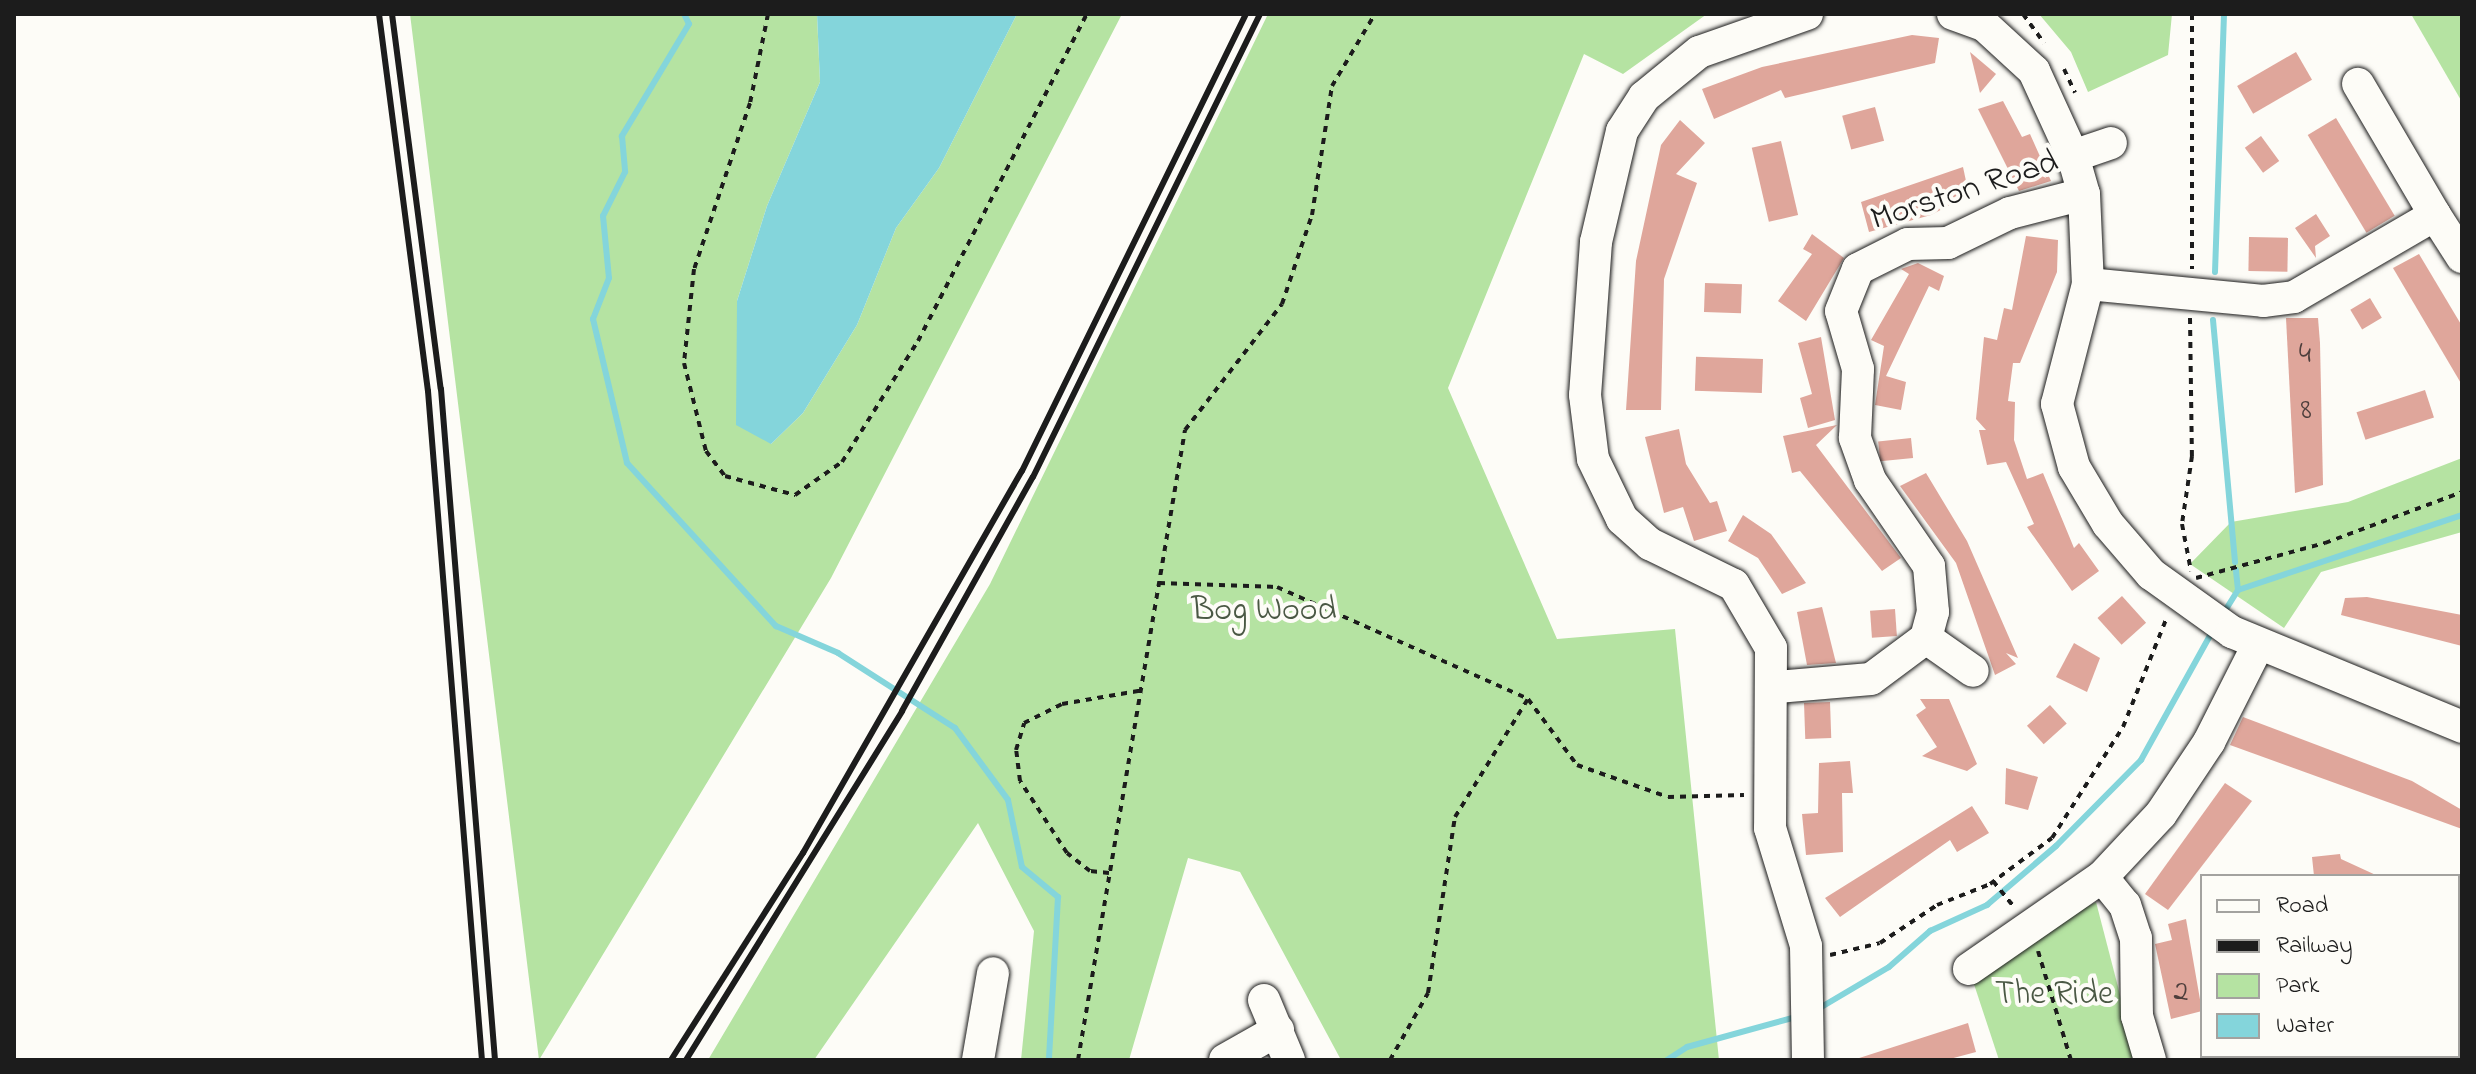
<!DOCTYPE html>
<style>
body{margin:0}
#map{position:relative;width:2476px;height:1074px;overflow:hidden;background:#fdfcf7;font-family:"Indie Flower",sans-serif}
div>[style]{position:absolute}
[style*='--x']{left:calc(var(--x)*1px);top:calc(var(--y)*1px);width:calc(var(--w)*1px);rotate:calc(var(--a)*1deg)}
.green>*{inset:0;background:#b5e3a2}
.water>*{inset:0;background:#84d5db}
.stream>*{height:6px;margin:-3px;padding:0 3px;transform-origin:3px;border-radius:3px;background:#84d5db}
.building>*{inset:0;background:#dfa69b;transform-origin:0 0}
.path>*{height:4px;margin-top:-2px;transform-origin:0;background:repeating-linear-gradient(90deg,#1c1c1c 0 6px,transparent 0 12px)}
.roads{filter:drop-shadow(0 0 2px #1c1c1c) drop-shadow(0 0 2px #1c1c1c)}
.minor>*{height:32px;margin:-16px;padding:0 16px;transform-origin:16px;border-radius:16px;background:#fdfcf7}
.rail>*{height:6px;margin:-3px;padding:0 3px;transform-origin:3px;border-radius:3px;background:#1c1c1c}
span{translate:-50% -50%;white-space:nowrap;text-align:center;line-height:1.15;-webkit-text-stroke:8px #fdfcf7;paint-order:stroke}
.number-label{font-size:30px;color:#4d3e3c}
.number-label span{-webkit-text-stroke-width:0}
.street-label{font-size:34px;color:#1c1c1c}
.park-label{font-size:34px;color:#4a5844}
.frame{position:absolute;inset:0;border:16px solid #1c1c1c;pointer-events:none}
.legend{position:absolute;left:2200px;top:874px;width:260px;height:184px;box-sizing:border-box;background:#fdfcf7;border:2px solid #a3a29f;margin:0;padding:10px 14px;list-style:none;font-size:24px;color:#1c1c1c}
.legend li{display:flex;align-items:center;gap:16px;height:40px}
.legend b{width:40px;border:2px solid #a3a29f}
</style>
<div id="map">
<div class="green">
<i style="clip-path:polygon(410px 14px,817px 14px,820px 82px,767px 206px,737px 301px,771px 444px,803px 413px,857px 325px,896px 228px,939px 168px,1017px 14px,1122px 14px,831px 578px,539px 1060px)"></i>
<i style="clip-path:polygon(1268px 14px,1707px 14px,1623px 74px,1584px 54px,1448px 388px,1557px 639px,1675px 629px,1719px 1060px,1341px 1060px,1240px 872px,1188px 858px,1129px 1060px,1021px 1060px,1034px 931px,978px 823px,814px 1060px,708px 1060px,990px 584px)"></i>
<i style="clip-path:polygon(2039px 14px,2172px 14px,2168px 55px,2088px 92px,2071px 52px)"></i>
<i style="clip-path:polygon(2411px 14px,2462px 14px,2462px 102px)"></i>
<i style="clip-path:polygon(2462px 458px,2462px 532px,2321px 572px,2284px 628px,2190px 564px,2231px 522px,2348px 502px)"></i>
<i style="clip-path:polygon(2096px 902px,2137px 1060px,1999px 1060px,1969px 969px)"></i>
</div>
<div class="water">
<i style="clip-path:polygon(817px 14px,1017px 14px,939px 168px,896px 228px,857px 325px,803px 413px,771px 444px,736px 425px,737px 301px,767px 206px,820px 82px)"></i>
</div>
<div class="stream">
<i style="--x:684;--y:14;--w:11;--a:63"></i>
<i style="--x:689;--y:24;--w:131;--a:120.9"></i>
<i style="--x:622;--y:136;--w:36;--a:85"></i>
<i style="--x:625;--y:172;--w:49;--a:116.6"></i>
<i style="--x:603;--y:216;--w:62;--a:84.5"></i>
<i style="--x:609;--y:278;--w:44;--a:111.3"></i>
<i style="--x:593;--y:319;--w:148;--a:76.7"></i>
<i style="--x:627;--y:463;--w:221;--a:47.6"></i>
<i style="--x:776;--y:626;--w:68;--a:23.5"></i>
<i style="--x:838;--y:653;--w:139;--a:32.7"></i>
<i style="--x:955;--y:728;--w:89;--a:53.6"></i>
<i style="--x:1008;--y:800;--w:68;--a:78.2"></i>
<i style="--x:1022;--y:867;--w:47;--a:39.8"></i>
<i style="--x:1058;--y:897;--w:163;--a:93.2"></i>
<i style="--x:2215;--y:272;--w:258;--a:-88"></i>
<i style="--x:2213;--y:320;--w:243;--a:84.8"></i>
<i style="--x:2238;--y:590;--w:236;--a:-18.5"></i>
<i style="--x:2223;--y:614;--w:28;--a:-58"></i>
<i style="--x:2238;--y:590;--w:20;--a:-96"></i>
<i style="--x:1818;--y:1009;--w:82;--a:-30.6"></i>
<i style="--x:1889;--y:967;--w:55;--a:-41.3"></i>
<i style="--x:1930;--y:931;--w:63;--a:-24.5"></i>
<i style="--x:1987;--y:905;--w:91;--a:-40.5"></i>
<i style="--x:2056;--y:846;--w:121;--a:-45.3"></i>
<i style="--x:2141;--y:760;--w:149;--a:-61"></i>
<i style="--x:1667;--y:1060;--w:24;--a:-33"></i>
<i style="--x:1687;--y:1047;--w:113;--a:-15.4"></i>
</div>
<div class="building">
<i style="clip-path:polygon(1912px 35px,1939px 38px,1935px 63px,1785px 98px,1781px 90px,1714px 119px,1702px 89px,1762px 67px)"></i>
<i style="clip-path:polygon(1970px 52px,1996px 74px,1980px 93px)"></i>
<i style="left:2296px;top:52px;width:32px;height:68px;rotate:60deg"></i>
<i style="clip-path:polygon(2003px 101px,2022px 137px,2030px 134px,2051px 181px,2019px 191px,1978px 109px)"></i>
<i style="left:1875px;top:107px;width:35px;height:34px;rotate:75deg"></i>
<i style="left:2336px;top:118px;width:114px;height:33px;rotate:59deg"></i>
<i style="clip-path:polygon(1680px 120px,1705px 143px,1676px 174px,1697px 183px,1664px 279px,1661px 410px,1626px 410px,1636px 261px,1661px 145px)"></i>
<i style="left:2261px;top:136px;width:31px;height:20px;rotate:54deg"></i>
<i style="left:1781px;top:141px;width:76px;height:30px;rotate:77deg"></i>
<i style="clip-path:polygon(1963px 167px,1969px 195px,1931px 215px,1869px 232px,1861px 202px)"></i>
<i style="clip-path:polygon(2316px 214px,2330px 236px,2315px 246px,2316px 258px,2295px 228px)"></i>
<i style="clip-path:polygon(1812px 234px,1844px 258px,1806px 321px,1778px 301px,1812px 254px,1803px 249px)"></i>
<i style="clip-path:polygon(2026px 236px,2058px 240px,2057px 272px,2020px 363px,2013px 363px,2008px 401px,2015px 402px,2014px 440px,2027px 479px,2043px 473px,2074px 548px,2079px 543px,2099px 571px,2072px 591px,2027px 527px,2034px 524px,2006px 462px,1987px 465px,1979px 430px,1986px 430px,1976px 419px,1984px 337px,1997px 340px,2004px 308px,2012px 310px)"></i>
<i style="left:2249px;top:237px;width:39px;height:34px;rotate:1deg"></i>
<i style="clip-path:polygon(2419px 254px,2462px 326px,2462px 385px,2393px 268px)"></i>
<i style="clip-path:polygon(1918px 263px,1944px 276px,1939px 291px,1929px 286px,1886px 376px,1906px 382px,1901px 410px,1875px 405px,1884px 346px,1871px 340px,1909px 274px,1901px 269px)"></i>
<i style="left:1705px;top:283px;width:37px;height:29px;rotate:2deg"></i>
<i style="left:2370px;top:298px;width:23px;height:23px;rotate:59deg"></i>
<i style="clip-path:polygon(2286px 318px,2318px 318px,2320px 343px,2323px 485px,2295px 493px)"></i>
<i style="clip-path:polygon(1821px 337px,1835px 420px,1808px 428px,1800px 398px,1812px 394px,1798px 343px)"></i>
<i style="left:1763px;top:359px;width:34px;height:67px;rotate:92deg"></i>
<i style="left:2425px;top:390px;width:29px;height:72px;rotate:72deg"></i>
<i style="clip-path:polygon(1837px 425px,1816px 445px,1901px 558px,1882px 571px,1800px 471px,1792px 473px,1783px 436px)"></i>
<i style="clip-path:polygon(1679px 429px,1686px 464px,1710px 503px,1717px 501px,1727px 531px,1694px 541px,1683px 507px,1664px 513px,1645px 437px)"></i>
<i style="left:1911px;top:438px;width:20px;height:33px;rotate:84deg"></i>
<i style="clip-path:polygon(1926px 473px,1967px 541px,2018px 658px,2006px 653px,2016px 664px,1995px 675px,1956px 563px,1900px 486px)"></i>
<i style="clip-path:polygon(1743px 515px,1771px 534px,1806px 583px,1782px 594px,1758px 558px,1728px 541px)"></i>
<i style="left:2122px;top:596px;width:36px;height:33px;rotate:48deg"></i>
<i style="clip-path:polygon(2367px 597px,2462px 615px,2462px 646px,2341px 615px,2345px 598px)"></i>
<i style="clip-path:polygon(1822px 607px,1836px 663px,1807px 665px,1797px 612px)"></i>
<i style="left:1895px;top:609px;width:27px;height:25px;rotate:86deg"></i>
<i style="clip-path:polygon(2074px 643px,2100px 658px,2087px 692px,2056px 677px)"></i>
<i style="clip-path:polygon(1920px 699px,1949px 699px,1977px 764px,1967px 771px,1922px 756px,1937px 747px,1916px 715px,1926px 708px)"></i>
<i style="left:1830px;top:702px;width:36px;height:26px;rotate:88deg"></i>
<i style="left:2050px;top:705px;width:25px;height:31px;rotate:48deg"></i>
<i style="clip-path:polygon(2243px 717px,2412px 781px,2462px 810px,2462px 829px,2230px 745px)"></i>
<i style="clip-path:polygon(1850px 761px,1853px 793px,1842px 793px,1843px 852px,1806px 855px,1802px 814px,1818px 813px,1819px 763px)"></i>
<i style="clip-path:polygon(2006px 768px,2038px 777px,2028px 810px,2005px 804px)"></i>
<i style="clip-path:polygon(2225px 783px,2252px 801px,2168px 910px,2145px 894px)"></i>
<i style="clip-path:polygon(1972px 806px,1989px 833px,1957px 852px,1950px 840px,1840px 917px,1825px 898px)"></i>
<i style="clip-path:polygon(2340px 854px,2341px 859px,2378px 876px,2314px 876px,2312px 857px)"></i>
<i style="clip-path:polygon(2186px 919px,2202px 1011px,2171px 1019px,2155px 944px,2172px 940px,2168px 924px)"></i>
<i style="clip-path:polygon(1968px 1023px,1976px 1052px,1946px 1060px,1853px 1060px)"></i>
</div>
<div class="path">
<i style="--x:768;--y:14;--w:91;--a:101.4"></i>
<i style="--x:750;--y:103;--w:175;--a:108.6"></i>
<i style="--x:694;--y:269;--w:95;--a:96.1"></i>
<i style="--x:684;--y:363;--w:91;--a:76"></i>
<i style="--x:706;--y:451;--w:31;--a:53"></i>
<i style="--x:725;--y:476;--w:73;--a:15.2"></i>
<i style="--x:795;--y:495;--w:57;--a:-35.1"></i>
<i style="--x:842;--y:462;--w:143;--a:-57.9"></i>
<i style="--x:918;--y:341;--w:368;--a:-62.7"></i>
<i style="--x:2023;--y:14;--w:36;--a:54"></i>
<i style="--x:2192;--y:14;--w:255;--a:90"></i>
<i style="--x:2064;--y:69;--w:26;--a:65"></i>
<i style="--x:2190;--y:318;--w:138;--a:89.2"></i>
<i style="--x:2192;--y:456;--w:69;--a:98.4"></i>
<i style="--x:2182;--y:524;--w:48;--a:79.2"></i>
<i style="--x:2196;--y:578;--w:134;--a:-15.2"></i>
<i style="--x:2325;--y:543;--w:146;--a:-20.4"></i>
<i style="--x:1159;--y:583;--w:118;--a:1.9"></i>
<i style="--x:1277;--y:587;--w:275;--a:24"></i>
<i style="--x:1528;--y:699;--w:82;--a:53.4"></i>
<i style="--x:1577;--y:765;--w:96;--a:19.4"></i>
<i style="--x:1668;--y:797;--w:76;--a:-1.5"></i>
<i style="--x:1109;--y:873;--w:19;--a:-174"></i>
<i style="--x:1090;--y:871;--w:29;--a:-142"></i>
<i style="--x:1067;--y:853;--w:86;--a:-123.1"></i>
<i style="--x:1020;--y:781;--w:31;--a:-97"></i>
<i style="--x:1016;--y:750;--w:28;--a:-73"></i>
<i style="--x:1024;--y:723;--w:42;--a:-26.6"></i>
<i style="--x:1062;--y:704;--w:83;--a:-9.7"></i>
<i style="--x:1993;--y:881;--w:32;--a:51"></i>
<i style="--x:2038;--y:951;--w:114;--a:73.2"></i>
<i style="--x:1830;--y:955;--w:51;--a:-13.5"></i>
<i style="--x:1880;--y:943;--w:69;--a:-33.7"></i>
<i style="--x:1937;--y:905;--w:57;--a:-21.6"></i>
<i style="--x:1990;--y:884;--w:77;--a:-36.6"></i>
<i style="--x:2052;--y:838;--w:132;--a:-57.4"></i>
<i style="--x:2123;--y:727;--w:118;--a:-68.2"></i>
<i style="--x:1078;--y:1060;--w:639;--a:-80.36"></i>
<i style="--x:1185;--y:430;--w:159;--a:-52.4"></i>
<i style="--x:1282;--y:304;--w:94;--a:-71.4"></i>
<i style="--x:1312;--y:215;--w:131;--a:-81.2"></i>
<i style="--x:1332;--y:86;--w:84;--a:-59.2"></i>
<i style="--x:1390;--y:1060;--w:77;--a:-60.4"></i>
<i style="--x:1428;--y:993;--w:178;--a:-81.3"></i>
<i style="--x:1455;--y:817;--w:139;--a:-58.3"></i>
</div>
<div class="roads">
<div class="minor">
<i style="--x:1807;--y:14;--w:114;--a:160.6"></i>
<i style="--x:1699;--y:52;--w:71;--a:140.7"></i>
<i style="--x:1644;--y:97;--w:40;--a:122.9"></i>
<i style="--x:1622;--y:131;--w:114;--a:103.2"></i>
<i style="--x:1596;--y:242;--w:153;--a:94.1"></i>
<i style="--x:1585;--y:395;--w:64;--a:82.9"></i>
<i style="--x:1593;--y:459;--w:67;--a:64.2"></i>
<i style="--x:1622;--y:519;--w:38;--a:42"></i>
<i style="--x:1650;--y:544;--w:93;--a:26"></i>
<i style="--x:1734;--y:585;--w:73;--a:59.6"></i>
<i style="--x:1771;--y:648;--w:180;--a:90.3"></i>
<i style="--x:1770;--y:828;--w:123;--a:73"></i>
<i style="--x:1806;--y:946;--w:114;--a:89"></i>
<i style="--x:1953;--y:14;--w:33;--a:20"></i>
<i style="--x:1984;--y:25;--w:68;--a:42.6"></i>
<i style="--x:2034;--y:71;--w:94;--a:65.4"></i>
<i style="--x:2073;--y:156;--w:40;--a:74"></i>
<i style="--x:2084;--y:194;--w:90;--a:87.5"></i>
<i style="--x:2088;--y:284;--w:124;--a:104.5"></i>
<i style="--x:2057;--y:404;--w:65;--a:74.9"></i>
<i style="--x:2074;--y:467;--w:66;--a:59.2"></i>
<i style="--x:2108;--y:524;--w:66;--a:49.3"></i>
<i style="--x:2151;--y:574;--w:100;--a:35.6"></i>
<i style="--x:2232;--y:632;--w:249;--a:22.4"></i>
<i style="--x:2073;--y:156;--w:40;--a:-18.9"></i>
<i style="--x:2435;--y:215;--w:50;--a:57.3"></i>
<i style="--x:2088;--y:284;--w:176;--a:5.5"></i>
<i style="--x:2263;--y:301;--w:31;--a:-7"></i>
<i style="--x:2294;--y:297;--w:163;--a:-30.2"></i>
<i style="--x:2435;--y:215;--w:152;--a:-120.4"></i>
<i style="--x:1926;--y:638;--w:57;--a:35.1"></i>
<i style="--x:1777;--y:687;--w:94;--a:-4.9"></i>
<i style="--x:1871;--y:679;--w:69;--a:-36.7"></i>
<i style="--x:1926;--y:638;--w:27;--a:-75"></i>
<i style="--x:1933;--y:612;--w:46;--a:-95"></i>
<i style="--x:1929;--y:566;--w:104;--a:-124.5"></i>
<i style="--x:1870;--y:480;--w:45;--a:-109.7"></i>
<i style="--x:1855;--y:438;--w:69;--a:-87.5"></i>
<i style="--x:1858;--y:369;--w:60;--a:-106.3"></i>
<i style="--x:1841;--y:311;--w:45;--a:-68"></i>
<i style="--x:1858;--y:269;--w:56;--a:-26.6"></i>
<i style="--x:1908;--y:244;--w:40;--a:-1.4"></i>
<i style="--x:1948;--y:243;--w:69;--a:-25.8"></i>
<i style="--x:2010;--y:213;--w:76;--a:-14.4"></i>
<i style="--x:2102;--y:877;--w:36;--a:51"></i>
<i style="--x:2125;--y:905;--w:35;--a:72"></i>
<i style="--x:2136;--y:938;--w:78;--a:89.3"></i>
<i style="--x:2137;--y:1016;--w:46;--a:73.5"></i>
<i style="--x:1969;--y:969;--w:162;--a:-34.7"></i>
<i style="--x:2102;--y:877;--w:86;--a:-46.9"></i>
<i style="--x:2161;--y:814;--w:87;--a:-56.3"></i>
<i style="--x:2209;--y:742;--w:109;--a:-63.2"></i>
<i style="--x:1264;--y:1000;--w:65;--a:67.4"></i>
<i style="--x:2455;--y:1056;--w:4;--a:76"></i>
<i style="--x:978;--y:1060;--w:88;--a:-80.2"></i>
<i style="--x:1225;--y:1060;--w:61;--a:-29.5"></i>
</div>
</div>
<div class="rail">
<i style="--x:379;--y:14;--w:380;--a:82.6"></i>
<i style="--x:428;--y:391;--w:671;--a:85.39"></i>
<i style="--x:392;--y:14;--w:378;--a:82.6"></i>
<i style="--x:441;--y:389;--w:673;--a:85.4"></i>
<i style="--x:671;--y:1060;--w:246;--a:-57.5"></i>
<i style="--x:803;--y:853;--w:440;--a:-60.2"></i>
<i style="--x:1022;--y:471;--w:509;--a:-63.89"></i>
<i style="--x:686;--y:1060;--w:410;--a:-58.2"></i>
<i style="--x:902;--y:711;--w:268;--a:-60.8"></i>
<i style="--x:1033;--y:477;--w:516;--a:-63.88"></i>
</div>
<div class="number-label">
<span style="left:2305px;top:355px">4</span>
<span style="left:2306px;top:411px">8</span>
<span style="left:2181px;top:993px">2</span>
</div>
<div class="street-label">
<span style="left:1965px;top:192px;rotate:-18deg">Morston Road</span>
</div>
<div class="park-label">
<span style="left:1264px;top:612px">Bog Wood</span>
<span style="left:2054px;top:996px">The Ride</span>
</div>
<div class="frame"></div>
<ul class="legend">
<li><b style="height:10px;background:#fdfcf7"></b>Road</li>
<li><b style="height:10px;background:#1c1c1c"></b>Railway</li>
<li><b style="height:22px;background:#b5e3a2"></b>Park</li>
<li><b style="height:22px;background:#84d5db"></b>Water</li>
</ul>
</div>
